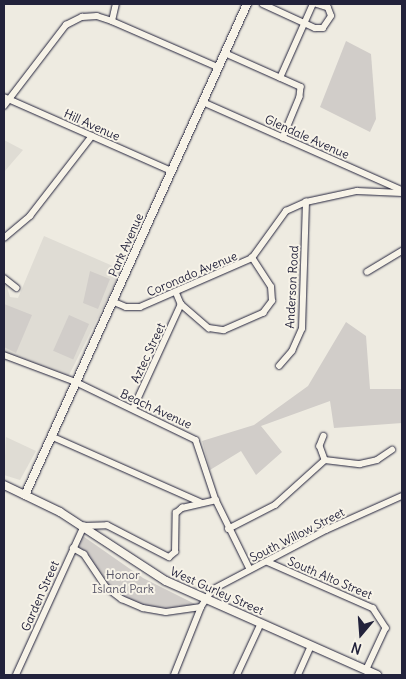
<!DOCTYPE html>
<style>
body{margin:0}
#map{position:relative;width:406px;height:679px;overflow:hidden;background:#eeebe1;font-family:Delius,sans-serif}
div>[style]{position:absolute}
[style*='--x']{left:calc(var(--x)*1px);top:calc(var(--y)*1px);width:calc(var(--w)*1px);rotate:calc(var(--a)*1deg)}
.built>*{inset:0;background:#dfdcd4}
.green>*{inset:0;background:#d1cdc9;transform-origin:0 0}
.roads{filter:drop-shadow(0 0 1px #22223b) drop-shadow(0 0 1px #22223b)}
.street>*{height:5.5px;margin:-2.75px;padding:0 2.75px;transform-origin:2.75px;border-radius:2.75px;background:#f7f3e8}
.secondary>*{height:8px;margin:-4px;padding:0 4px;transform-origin:4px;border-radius:4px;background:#f7f3e8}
span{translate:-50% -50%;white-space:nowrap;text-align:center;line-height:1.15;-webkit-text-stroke:4px #f7f3e8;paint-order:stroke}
.street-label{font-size:12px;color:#22223b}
.park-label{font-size:12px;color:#575566}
.frame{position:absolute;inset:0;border:5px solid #22223b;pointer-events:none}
.north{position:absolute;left:336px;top:609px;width:50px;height:50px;-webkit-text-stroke:4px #f7f3e8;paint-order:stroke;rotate:198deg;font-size:14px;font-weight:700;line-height:20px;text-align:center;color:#22223b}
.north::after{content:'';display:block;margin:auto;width:18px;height:22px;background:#22223b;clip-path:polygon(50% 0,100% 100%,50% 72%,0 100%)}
</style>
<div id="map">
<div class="built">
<i style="clip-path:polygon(4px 140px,23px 150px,4px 172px)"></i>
<i style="clip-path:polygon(44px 236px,122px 270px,68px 377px,4px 353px,4px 289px,6px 284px,10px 297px,18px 298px)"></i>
<i style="clip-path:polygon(6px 437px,36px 451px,20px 480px,4px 475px)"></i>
</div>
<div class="green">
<i style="clip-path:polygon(346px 41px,371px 54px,376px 119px,370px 132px,320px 107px)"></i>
<i style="clip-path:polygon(90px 271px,110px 279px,98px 309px,83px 303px)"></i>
<i style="clip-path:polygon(4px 304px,32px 315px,16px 353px,4px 347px)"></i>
<i style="left:69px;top:315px;width:22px;height:39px;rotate:24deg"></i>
<i style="clip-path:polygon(346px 322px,366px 336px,370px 389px,402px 389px,402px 423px,334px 428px,330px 401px,261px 426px,282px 452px,256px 475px,241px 451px,210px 470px,202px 441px,254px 425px,308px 386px)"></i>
<i style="clip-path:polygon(80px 534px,143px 578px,201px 607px,166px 612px,143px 608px,106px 587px,84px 554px,73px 548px)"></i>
</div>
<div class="roads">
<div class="street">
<i style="--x:263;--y:4;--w:57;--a:24.8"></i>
<i style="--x:315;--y:28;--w:8;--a:0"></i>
<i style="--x:323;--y:28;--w:14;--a:-56"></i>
<i style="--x:331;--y:16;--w:9;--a:-111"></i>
<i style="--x:328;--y:8;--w:13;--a:-162"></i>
<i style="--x:112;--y:21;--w:17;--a:-77"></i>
<i style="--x:225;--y:53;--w:83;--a:24.1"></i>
<i style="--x:301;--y:87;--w:10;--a:96"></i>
<i style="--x:300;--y:97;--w:44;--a:112.5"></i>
<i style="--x:280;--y:78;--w:81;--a:-66"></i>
<i style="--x:4;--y:97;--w:184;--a:23.8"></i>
<i style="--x:203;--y:102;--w:218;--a:23.9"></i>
<i style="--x:4;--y:106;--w:102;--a:-52.6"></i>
<i style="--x:66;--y:25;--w:18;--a:-27"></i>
<i style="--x:82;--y:17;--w:15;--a:-4"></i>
<i style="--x:97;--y:16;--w:16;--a:18"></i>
<i style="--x:112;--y:21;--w:116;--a:23.5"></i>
<i style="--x:4;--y:238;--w:34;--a:-40"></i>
<i style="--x:30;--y:216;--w:101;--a:-52.2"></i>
<i style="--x:367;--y:272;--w:41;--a:-31"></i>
<i style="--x:4;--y:278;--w:16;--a:38"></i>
<i style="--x:176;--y:292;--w:13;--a:67"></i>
<i style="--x:181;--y:304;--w:37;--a:41"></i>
<i style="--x:209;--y:328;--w:15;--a:8"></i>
<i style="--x:224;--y:330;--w:43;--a:-23.6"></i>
<i style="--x:263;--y:313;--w:15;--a:-53"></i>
<i style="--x:272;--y:301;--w:14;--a:-94"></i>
<i style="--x:271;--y:287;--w:35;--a:-123"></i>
<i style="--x:112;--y:301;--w:15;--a:23"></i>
<i style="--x:126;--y:307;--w:14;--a:0"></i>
<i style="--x:140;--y:307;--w:122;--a:-23.6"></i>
<i style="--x:252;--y:258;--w:58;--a:-54.1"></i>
<i style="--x:286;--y:211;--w:22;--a:-24"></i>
<i style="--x:306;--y:202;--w:52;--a:-12.2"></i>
<i style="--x:357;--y:191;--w:45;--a:2.5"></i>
<i style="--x:4;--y:355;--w:77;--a:20.6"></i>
<i style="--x:76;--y:382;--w:133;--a:25.8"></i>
<i style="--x:196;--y:440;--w:63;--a:71.6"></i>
<i style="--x:216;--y:500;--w:77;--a:63.8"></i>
<i style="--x:279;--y:366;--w:20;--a:-49"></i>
<i style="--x:292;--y:351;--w:24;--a:-66"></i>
<i style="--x:302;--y:329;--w:127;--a:-88.2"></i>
<i style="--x:133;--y:409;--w:115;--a:-65.4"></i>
<i style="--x:51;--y:436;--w:165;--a:23.9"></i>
<i style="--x:324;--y:436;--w:11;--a:112"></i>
<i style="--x:320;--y:446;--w:15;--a:70"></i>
<i style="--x:228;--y:529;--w:53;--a:-27.1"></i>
<i style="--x:275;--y:505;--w:67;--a:-42"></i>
<i style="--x:325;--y:460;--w:35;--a:7"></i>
<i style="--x:360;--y:464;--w:17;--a:-13"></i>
<i style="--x:377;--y:460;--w:18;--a:-34"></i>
<i style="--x:73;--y:548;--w:13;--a:29"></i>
<i style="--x:84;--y:554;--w:40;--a:56"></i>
<i style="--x:106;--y:587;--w:20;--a:37"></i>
<i style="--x:122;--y:599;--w:23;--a:23"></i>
<i style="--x:143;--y:608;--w:23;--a:10"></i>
<i style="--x:166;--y:612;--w:35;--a:-8"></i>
<i style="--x:268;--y:562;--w:115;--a:23.7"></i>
<i style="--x:373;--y:608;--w:24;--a:57"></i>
<i style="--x:386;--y:628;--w:47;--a:114.9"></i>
<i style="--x:16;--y:675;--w:164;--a:-65.5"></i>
<i style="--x:84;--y:526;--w:23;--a:-2"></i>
<i style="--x:107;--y:525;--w:70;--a:27.3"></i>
<i style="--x:169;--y:557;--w:8;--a:-40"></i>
<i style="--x:175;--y:552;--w:39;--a:-89"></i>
<i style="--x:176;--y:513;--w:8;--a:-40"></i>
<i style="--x:182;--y:508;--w:35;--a:-13"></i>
<i style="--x:174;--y:675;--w:73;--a:-68.3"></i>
<i style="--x:201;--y:607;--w:20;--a:-57"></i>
<i style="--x:212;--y:590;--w:129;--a:-27.8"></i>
<i style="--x:326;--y:530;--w:83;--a:-24.1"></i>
<i style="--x:237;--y:675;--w:57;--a:-65.2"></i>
<i style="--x:298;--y:675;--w:32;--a:-66"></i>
</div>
<div class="secondary">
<i style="--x:4;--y:485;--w:62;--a:25.7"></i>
<i style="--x:60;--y:512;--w:126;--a:33.1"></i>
<i style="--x:166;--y:581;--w:231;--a:24"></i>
<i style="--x:25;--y:495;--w:539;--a:-65.67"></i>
</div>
</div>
<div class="street-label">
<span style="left:92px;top:125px;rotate:24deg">Hill Avenue</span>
<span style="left:307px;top:137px;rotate:24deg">Glendale Avenue</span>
<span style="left:126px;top:245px;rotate:-66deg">Park Avenue</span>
<span style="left:192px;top:274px;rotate:-23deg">Coronado Avenue</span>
<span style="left:292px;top:287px;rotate:-87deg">Anderson Road</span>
<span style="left:148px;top:353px;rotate:-65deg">Aztec Street</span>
<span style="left:156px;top:409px;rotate:25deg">Beach Avenue</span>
<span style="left:297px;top:535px;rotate:-27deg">South Willow Street</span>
<span style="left:330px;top:578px;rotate:23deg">South Alto Street</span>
<span style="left:217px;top:591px;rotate:24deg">West Gurley Street</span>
<span style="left:40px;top:596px;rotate:-66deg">Garden Street</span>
</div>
<div class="park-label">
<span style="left:123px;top:582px">Honor<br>Island Park</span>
</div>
<div class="frame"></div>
<div class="north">N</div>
</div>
